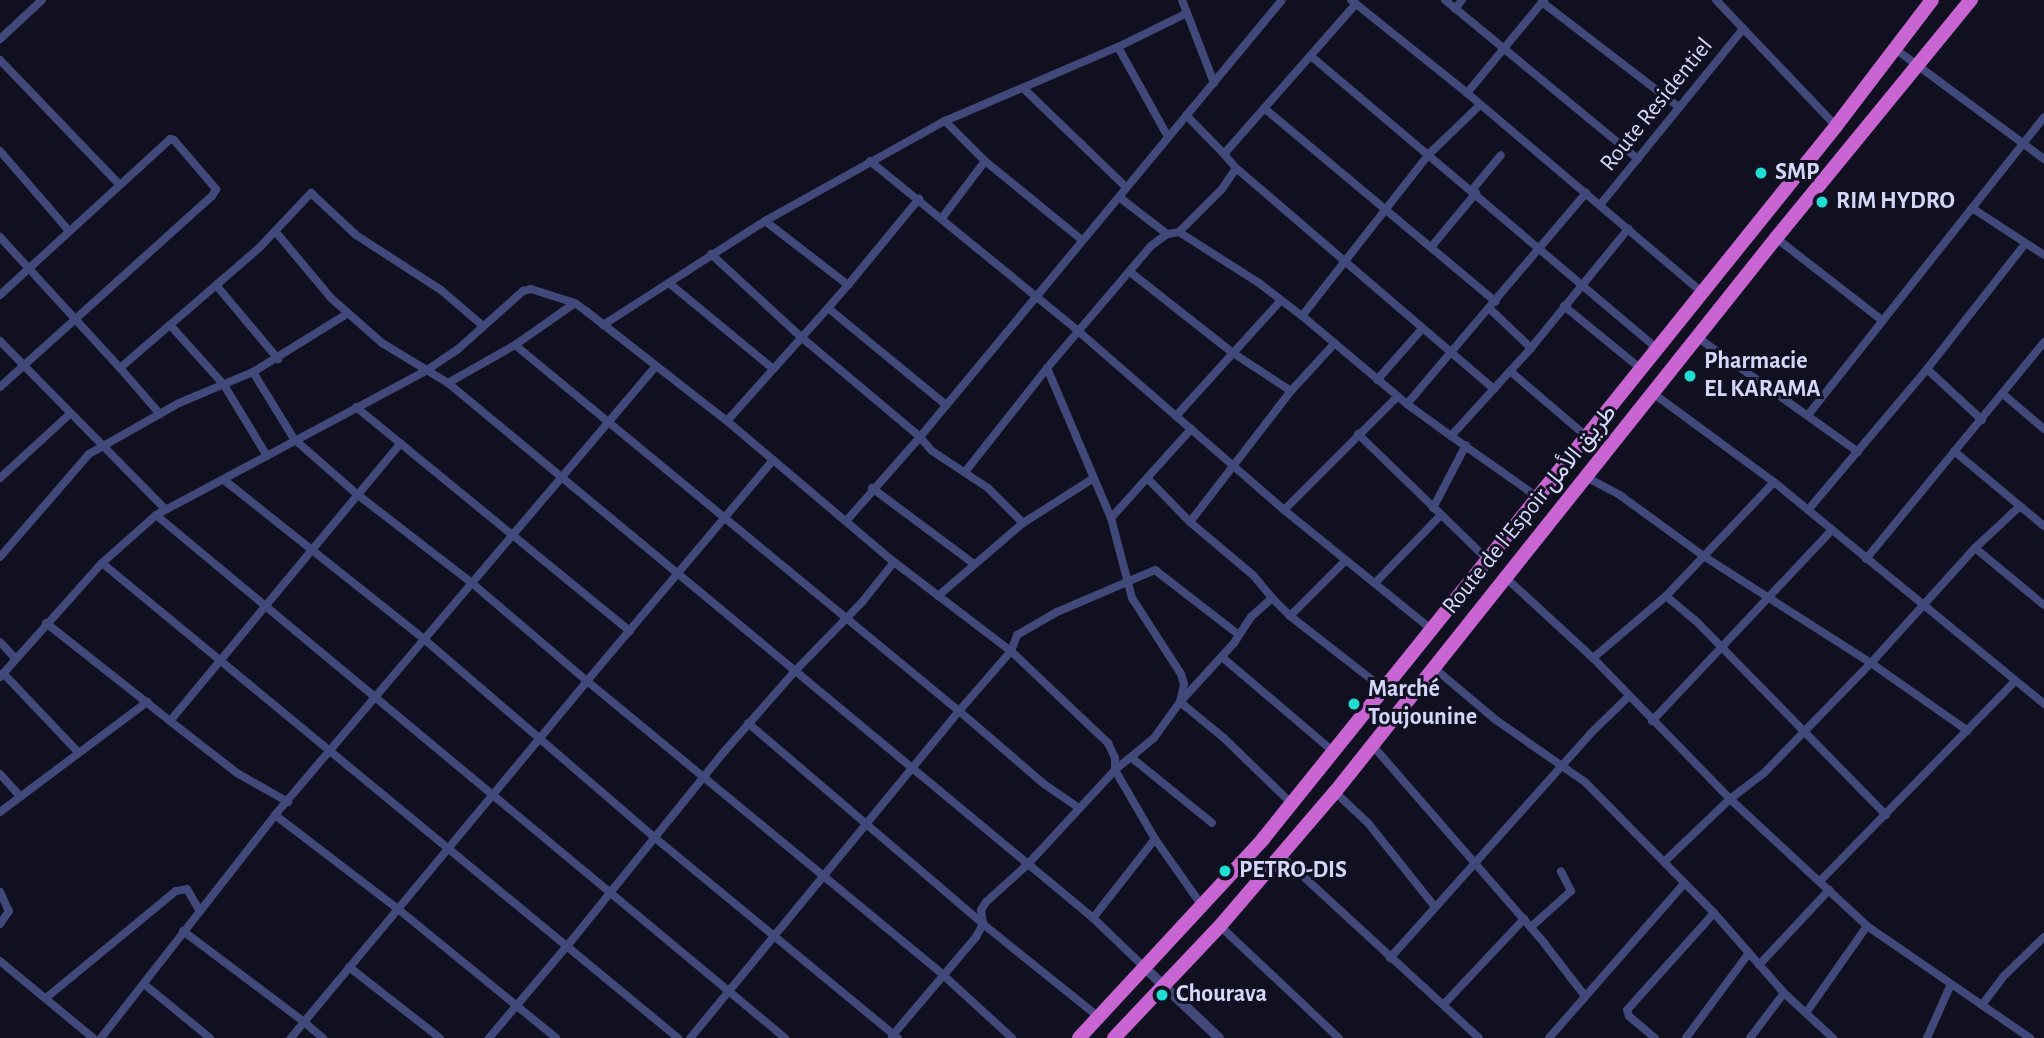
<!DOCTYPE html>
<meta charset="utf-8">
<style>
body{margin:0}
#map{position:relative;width:2044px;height:1038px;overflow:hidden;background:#101021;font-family:"Alegreya Sans",Vazirmatn,sans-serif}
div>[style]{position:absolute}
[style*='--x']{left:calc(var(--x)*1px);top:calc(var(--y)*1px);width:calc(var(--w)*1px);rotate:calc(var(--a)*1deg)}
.minor>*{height:8px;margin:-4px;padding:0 4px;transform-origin:4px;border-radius:4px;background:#41497a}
.tertiary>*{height:10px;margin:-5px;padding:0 5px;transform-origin:5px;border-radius:5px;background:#41497a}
.trunk>*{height:14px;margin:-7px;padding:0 7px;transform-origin:7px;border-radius:7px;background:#c865d2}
.dots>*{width:19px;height:19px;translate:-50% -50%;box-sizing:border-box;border:4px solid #101021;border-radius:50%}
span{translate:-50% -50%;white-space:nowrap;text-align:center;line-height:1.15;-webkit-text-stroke:6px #101021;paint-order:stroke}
.street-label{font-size:24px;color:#d5d7fa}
.poi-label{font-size:24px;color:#d5d7fa;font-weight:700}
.left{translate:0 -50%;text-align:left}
</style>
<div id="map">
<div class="minor">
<i style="--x:1182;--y:0;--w:89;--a:68.9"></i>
<i style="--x:1351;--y:0;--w:149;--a:38.7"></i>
<i style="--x:1445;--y:0;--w:250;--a:39.5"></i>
<i style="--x:1544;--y:0;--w:121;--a:129.6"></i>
<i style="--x:1467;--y:93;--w:309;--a:40.3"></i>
<i style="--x:1716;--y:0;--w:174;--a:46.4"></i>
<i style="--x:1542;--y:2;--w:173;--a:37.5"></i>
<i style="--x:1455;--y:9;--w:11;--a:-52"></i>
<i style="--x:0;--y:39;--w:57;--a:-42.9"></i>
<i style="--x:1118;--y:47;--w:103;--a:60.9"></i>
<i style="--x:1894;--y:48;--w:187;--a:36.5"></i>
<i style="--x:1312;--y:57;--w:452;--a:40.2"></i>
<i style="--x:0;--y:60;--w:172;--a:46.2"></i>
<i style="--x:1023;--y:88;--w:143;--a:43.9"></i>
<i style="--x:1264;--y:108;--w:302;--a:39.9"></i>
<i style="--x:1186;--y:115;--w:54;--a:45.7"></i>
<i style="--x:945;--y:121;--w:57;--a:45"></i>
<i style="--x:985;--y:161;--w:125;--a:39.2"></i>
<i style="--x:0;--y:151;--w:106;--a:49.2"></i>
<i style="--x:870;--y:161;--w:267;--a:39.2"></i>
<i style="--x:1077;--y:330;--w:274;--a:41"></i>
<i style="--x:1284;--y:510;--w:191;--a:39"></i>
<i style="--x:1236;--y:168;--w:340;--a:40.6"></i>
<i style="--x:1472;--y:190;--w:45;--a:-50.4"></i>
<i style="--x:1119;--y:197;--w:61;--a:37.6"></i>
<i style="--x:1600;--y:205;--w:227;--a:-50.9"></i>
<i style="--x:1972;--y:208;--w:86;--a:33.1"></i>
<i style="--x:942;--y:218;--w:71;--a:-53"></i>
<i style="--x:765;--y:221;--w:105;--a:37.6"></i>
<i style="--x:848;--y:285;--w:30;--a:131"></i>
<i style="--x:275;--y:231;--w:87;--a:50.1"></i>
<i style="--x:331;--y:298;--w:68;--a:41.4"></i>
<i style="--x:382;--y:343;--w:77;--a:31.2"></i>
<i style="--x:448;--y:383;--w:838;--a:39.67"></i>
<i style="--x:1093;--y:918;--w:71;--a:43.9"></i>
<i style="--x:1179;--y:232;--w:95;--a:32.5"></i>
<i style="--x:1259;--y:283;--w:54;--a:37.5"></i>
<i style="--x:0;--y:237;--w:178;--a:47.5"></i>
<i style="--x:120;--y:368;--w:184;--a:-40.8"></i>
<i style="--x:259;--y:248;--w:76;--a:-46.6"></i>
<i style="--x:311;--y:193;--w:62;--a:43"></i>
<i style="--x:356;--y:235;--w:101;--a:32.9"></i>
<i style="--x:441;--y:290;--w:55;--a:40.6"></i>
<i style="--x:1776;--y:238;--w:135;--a:37.8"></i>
<i style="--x:1432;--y:246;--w:69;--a:-50.3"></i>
<i style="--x:711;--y:254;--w:122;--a:42.7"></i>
<i style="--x:801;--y:337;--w:155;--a:40"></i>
<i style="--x:920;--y:437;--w:111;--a:131.3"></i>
<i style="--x:1130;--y:272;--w:131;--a:38.2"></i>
<i style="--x:1233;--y:353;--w:69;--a:33.2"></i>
<i style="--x:669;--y:283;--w:134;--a:39.5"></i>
<i style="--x:216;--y:285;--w:97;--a:50"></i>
<i style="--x:848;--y:285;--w:112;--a:-50.5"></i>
<i style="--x:0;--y:295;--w:231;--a:-42.5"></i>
<i style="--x:170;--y:139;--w:4;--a:14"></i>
<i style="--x:174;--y:140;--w:65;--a:49.4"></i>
<i style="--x:216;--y:189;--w:8;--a:120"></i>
<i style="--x:212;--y:196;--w:285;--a:138"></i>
<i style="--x:1564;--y:306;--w:99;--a:39.3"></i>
<i style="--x:1490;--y:309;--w:57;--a:43.6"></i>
<i style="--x:170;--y:325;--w:81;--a:48"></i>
<i style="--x:224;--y:385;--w:83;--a:58.8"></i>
<i style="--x:603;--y:325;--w:193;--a:-32.7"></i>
<i style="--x:765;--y:221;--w:206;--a:-29.1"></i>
<i style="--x:945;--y:121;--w:188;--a:-23.2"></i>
<i style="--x:1118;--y:47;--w:77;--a:-26.2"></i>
<i style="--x:1697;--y:337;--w:198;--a:35.5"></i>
<i style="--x:0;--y:341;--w:235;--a:45.5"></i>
<i style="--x:515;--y:345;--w:575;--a:39.5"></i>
<i style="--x:959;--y:711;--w:423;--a:129.4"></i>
<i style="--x:120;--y:368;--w:61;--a:49"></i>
<i style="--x:1927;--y:369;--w:75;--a:42.8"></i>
<i style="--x:1510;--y:371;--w:100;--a:40.5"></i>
<i style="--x:253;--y:372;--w:79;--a:58.5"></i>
<i style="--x:294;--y:439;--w:85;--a:41.2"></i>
<i style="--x:358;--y:495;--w:145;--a:37.7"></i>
<i style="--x:473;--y:584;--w:150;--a:40.4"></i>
<i style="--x:587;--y:681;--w:289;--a:-49.9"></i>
<i style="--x:1377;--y:380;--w:68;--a:-48.6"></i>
<i style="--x:448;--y:383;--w:77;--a:-29.6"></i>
<i style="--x:515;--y:345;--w:73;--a:-35"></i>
<i style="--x:1654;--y:394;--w:149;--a:36.3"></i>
<i style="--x:1774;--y:482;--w:350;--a:39.4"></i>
<i style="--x:2003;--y:394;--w:54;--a:40.5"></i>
<i style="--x:1407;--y:404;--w:137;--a:-140"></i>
<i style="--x:1302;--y:316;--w:206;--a:-51.9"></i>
<i style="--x:1429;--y:154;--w:71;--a:-43.9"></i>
<i style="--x:356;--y:407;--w:354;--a:39.3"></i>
<i style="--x:1808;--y:415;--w:380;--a:-51.6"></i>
<i style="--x:1176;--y:416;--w:156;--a:-47.8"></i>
<i style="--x:727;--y:421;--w:152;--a:-48.2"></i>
<i style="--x:828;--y:308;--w:153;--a:39.4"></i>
<i style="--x:1358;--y:434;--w:180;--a:44.1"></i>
<i style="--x:1451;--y:436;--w:54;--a:-144"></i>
<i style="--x:1407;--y:404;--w:277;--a:-49.7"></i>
<i style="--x:1954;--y:451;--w:117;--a:39.8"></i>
<i style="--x:965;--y:472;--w:132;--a:-51.7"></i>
<i style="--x:1586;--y:477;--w:40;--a:28"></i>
<i style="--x:1621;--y:496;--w:104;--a:36"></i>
<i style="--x:1705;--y:557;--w:197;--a:32.6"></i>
<i style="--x:1871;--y:663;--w:118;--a:35"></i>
<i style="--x:0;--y:478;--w:96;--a:-42.5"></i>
<i style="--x:1148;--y:479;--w:60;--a:45.7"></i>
<i style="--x:1190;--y:522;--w:82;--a:40.1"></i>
<i style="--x:1253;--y:575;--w:30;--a:50"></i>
<i style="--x:224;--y:480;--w:257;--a:38.5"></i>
<i style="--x:425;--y:640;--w:302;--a:40.7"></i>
<i style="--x:654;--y:837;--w:316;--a:39.5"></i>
<i style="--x:872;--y:488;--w:127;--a:36.7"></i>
<i style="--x:1536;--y:496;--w:104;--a:-144.8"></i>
<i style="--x:1451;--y:436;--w:119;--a:-47.7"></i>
<i style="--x:1531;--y:348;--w:154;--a:-50.8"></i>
<i style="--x:1433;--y:508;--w:71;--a:-62.4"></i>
<i style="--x:1284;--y:510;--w:160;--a:-45"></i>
<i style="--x:1808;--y:510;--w:185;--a:-49.8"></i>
<i style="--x:1927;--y:369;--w:159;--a:-51.9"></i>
<i style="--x:156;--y:515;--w:818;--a:39.74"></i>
<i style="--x:1111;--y:518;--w:120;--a:-48"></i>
<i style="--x:1190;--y:522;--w:165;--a:-52.4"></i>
<i style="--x:1291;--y:391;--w:65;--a:-47.5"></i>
<i style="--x:1023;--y:523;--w:49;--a:-135"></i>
<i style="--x:988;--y:488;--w:67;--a:-146.5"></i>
<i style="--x:932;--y:451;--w:18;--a:-131"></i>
<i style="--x:920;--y:437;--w:567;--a:-50.36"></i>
<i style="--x:1975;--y:548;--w:60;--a:-43"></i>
<i style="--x:0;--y:557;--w:136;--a:-49.2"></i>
<i style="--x:89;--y:454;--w:103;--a:-29.5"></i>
<i style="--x:179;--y:403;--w:80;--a:-22.7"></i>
<i style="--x:253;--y:372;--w:110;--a:-31.7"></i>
<i style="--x:1866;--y:559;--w:281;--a:-50.6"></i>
<i style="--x:102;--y:563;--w:747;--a:39.51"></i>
<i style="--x:1505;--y:577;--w:120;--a:42.6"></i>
<i style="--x:1593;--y:658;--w:197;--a:45.8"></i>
<i style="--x:1730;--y:799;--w:187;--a:42.8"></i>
<i style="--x:1867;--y:926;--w:198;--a:34.5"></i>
<i style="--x:1375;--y:583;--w:93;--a:-45.9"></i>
<i style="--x:938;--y:596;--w:112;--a:-40.7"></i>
<i style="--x:1023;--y:523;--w:84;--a:-32.4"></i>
<i style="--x:1666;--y:596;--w:38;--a:40"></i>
<i style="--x:1695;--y:620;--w:273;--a:45.6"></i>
<i style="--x:1290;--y:616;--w:79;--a:-45"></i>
<i style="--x:46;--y:623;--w:158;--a:38.3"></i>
<i style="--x:170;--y:721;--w:361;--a:-50.3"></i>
<i style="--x:0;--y:642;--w:22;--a:47"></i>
<i style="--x:1223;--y:658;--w:145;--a:40.3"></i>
<i style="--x:1593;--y:658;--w:96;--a:-40.3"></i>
<i style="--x:1666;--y:596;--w:157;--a:-46.5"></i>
<i style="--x:1433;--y:667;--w:82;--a:40.1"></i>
<i style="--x:1496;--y:720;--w:108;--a:34.9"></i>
<i style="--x:1585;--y:782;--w:184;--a:45.4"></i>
<i style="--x:1714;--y:913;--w:106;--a:48.8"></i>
<i style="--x:1784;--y:993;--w:67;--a:42.6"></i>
<i style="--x:3;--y:673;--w:110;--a:46.5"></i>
<i style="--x:0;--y:677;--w:153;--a:-48.2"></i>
<i style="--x:102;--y:563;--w:72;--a:-41.6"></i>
<i style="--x:156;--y:515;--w:307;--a:-28.1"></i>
<i style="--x:427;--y:370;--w:36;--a:-34"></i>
<i style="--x:457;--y:350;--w:89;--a:-41.8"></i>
<i style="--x:523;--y:291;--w:8;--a:-14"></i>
<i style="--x:531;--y:289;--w:46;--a:17.7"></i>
<i style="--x:575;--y:303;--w:14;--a:36"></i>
<i style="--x:586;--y:311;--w:179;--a:38"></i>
<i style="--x:727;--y:421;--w:219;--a:40.2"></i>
<i style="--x:894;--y:562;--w:147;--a:37.3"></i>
<i style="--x:1011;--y:651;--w:134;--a:43.5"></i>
<i style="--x:1108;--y:743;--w:17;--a:65"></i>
<i style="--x:1115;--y:758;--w:12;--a:90"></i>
<i style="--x:1115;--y:770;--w:80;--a:59.9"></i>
<i style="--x:1155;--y:839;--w:83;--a:54.8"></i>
<i style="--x:170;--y:721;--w:85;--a:37.8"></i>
<i style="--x:237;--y:773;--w:59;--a:29.6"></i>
<i style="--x:1652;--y:721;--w:262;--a:-46.7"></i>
<i style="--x:748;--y:723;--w:309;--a:40.5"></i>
<i style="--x:983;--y:924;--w:150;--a:38.8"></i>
<i style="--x:1373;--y:746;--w:261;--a:49"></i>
<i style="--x:1544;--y:943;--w:67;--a:52.3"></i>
<i style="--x:1132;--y:758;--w:103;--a:39.1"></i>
<i style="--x:0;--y:774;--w:30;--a:48"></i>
<i style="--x:1335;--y:792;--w:45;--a:43.2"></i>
<i style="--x:1368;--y:823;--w:107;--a:51.4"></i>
<i style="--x:1292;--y:804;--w:95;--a:-135.9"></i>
<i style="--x:1224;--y:738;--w:57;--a:-140.7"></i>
<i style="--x:1180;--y:702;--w:18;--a:-77"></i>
<i style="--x:1184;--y:684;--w:10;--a:-107"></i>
<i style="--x:1181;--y:674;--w:90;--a:-122.8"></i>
<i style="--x:1132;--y:598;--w:83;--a:-104.7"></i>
<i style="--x:1111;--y:518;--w:163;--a:-113.1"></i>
<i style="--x:1047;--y:368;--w:160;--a:-49.6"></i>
<i style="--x:1151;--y:246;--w:20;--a:-37"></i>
<i style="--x:1167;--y:234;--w:12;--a:-9"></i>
<i style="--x:1179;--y:232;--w:61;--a:-45"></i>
<i style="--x:1222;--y:189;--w:25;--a:-56"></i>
<i style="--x:1236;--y:168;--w:18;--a:-131"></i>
<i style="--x:1224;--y:154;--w:200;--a:-48.7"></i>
<i style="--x:1079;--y:808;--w:42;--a:-145.6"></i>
<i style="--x:1044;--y:784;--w:112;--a:-139.3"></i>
<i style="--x:959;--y:711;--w:79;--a:-49.1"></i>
<i style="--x:1011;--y:651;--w:17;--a:-69"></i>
<i style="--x:1017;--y:635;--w:46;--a:-29.9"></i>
<i style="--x:1057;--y:612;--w:107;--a:-23.2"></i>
<i style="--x:1155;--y:570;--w:106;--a:37.7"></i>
<i style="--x:0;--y:812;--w:184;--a:-36.8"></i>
<i style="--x:275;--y:815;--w:155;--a:37.4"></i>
<i style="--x:398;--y:909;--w:296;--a:-50.3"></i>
<i style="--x:587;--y:681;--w:460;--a:39.5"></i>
<i style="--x:942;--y:974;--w:95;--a:42.4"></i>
<i style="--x:1280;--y:855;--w:270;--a:42.6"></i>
<i style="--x:1664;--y:862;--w:91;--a:-43.7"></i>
<i style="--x:1730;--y:799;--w:43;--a:-37.4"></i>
<i style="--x:1764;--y:773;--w:153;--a:-45.8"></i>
<i style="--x:1871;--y:663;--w:155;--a:-47.9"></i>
<i style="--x:1975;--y:548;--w:89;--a:39.6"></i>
<i style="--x:1821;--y:880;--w:278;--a:-45.7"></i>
<i style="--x:0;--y:892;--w:21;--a:65"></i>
<i style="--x:9;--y:911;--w:16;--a:125"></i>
<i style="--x:1093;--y:918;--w:100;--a:-51.9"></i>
<i style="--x:1220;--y:926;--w:163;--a:43.3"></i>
<i style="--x:1531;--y:927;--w:54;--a:-42"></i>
<i style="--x:1571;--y:891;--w:22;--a:-117"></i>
<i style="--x:183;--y:931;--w:151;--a:36.9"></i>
<i style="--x:304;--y:1022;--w:21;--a:129"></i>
<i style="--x:1390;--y:958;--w:300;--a:-48.2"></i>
<i style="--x:1590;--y:734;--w:54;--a:-44.3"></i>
<i style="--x:0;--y:961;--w:121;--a:39.6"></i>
<i style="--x:1759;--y:965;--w:103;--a:-47"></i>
<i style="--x:349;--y:967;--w:115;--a:38"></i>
<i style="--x:144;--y:984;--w:85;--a:39.3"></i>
<i style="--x:46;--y:998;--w:168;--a:-39.5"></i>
<i style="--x:176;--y:891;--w:11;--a:-10"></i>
<i style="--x:187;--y:889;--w:24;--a:60"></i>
<i style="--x:1444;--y:1004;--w:117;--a:-46.7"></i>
<i style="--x:1982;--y:1005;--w:38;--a:-53"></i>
<i style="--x:2005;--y:975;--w:54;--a:-44.3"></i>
<i style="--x:1806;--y:1013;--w:106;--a:-55"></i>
<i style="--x:892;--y:1036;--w:130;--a:-49.7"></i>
<i style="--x:976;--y:937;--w:15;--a:-62"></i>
<i style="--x:983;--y:924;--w:14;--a:-98"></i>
<i style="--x:981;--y:910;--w:9;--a:-58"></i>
<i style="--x:986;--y:902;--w:57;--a:-42.1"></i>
<i style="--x:1028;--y:864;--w:128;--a:-47.2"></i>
<i style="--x:1115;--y:770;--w:50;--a:-39.4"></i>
<i style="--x:1154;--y:738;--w:44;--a:-54.2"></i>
<i style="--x:1180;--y:702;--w:80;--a:-47.5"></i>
<i style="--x:1234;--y:643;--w:31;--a:-57"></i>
<i style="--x:1251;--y:617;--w:28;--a:-42"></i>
<i style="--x:1272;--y:598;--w:25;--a:45"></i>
<i style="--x:1290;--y:616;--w:120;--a:37.9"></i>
<i style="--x:101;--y:1038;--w:283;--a:-52"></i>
<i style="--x:275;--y:815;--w:589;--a:-49.68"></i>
<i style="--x:323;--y:1038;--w:25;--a:-140"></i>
<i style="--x:304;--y:1022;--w:147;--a:-50.2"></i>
<i style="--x:398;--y:909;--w:204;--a:39.2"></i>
<i style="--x:489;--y:1038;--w:122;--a:-49.7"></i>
<i style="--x:568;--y:945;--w:247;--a:-51.1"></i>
<i style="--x:723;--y:753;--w:111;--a:-48.7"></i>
<i style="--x:796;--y:670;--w:96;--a:-45.8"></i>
<i style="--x:863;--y:601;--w:50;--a:-51.5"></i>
<i style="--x:1549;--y:1038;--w:205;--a:-48.8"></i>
<i style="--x:1655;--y:1038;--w:34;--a:-140"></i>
<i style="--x:1629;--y:1016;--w:6;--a:-108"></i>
<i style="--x:1627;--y:1010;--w:130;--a:-48.1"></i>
<i style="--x:1686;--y:1038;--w:106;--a:-53.5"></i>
<i style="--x:1750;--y:1038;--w:56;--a:-52.9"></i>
<i style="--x:1927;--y:1038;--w:59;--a:-66"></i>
</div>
<div class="tertiary">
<i style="--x:1144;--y:967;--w:103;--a:43.4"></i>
</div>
<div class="trunk">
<i style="--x:1079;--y:1038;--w:271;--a:-47.2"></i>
<i style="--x:1263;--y:839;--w:915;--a:-51.21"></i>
<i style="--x:1836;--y:126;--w:158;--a:-52.7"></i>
<i style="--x:1114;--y:1038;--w:154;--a:-46.6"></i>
<i style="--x:1220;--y:926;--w:177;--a:-49.4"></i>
<i style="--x:1335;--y:792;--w:708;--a:-51.48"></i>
<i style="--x:1776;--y:238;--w:308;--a:-50.7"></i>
</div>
<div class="dots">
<i style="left:1761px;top:173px;background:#1dded1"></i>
<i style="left:1822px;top:202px;background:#1dded1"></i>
<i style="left:1690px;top:376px;background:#1dded1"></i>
<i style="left:1354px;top:704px;background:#1dded1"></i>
<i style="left:1225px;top:871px;background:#1dded1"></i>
<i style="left:1162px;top:995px;background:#1dded1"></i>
</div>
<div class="street-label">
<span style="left:1657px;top:105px;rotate:-51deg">Route Residentiel</span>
<span style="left:1530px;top:510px;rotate:-51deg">Route de l’Espoir طريق الأمل</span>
</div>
<div class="poi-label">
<span class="left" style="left:1775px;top:173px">SMP</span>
<span class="left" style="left:1836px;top:202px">RIM HYDRO</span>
<span class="left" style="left:1704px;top:376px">Pharmacie<br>EL KARAMA</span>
<span class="left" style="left:1368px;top:704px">Marché<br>Toujounine</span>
<span class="left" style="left:1239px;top:871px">PETRO-DIS</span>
<span class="left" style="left:1176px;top:995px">Chourava</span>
</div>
</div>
